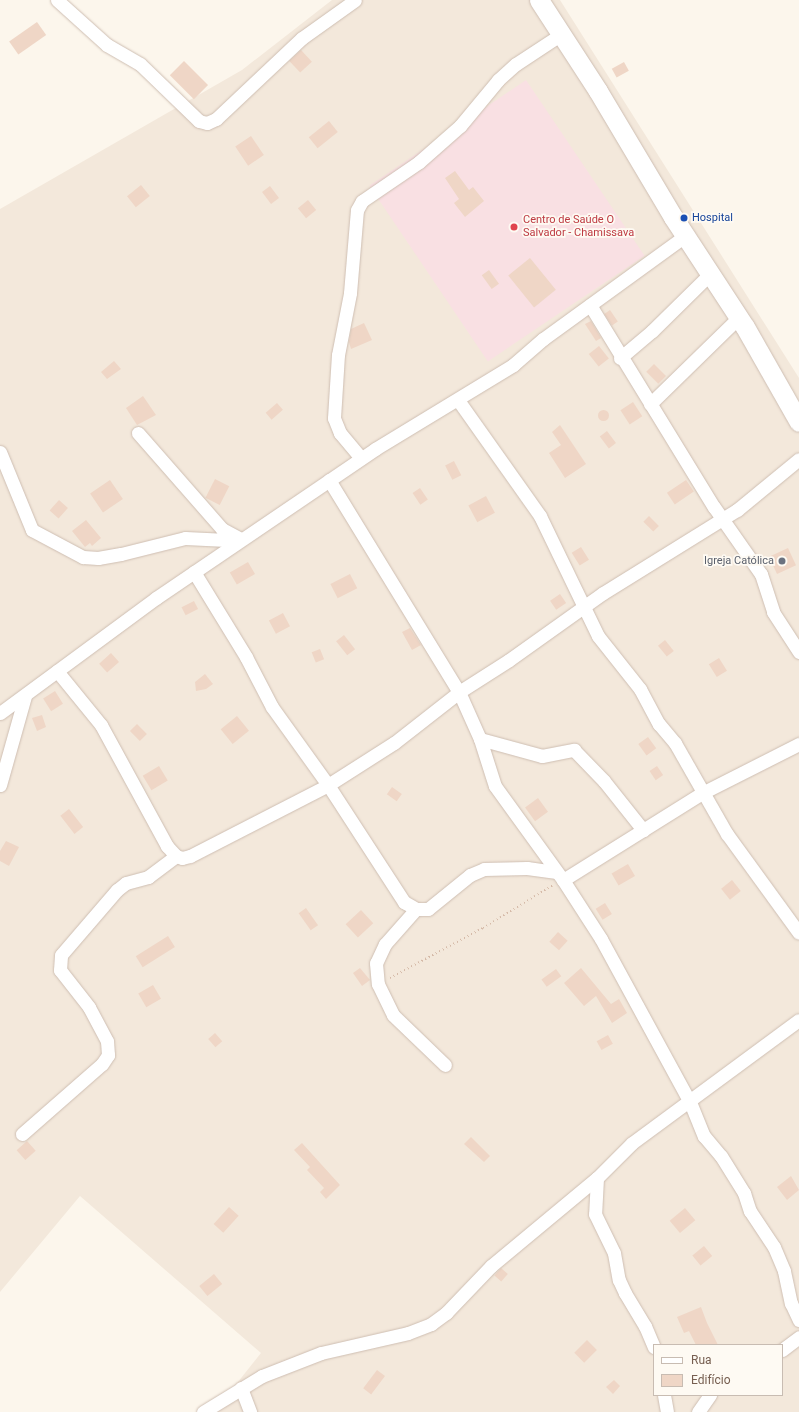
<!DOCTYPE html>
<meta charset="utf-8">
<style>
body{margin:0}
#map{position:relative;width:799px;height:1412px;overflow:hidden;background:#fcf6ec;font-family:Roboto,sans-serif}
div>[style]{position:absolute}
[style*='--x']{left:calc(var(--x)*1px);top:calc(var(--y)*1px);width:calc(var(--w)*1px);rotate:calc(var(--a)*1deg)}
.residential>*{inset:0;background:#f3e8db}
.medical>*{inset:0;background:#f9e0e3;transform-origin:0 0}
.building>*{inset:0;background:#efd6c6;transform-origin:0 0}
.round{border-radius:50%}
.path>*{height:2px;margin-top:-1px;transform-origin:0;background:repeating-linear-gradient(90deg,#d5baa8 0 1px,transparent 0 4px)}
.roads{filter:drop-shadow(0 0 1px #cebeb2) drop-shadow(0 0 1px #cebeb2)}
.street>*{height:13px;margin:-6.5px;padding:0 6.5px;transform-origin:6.5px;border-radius:6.5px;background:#fff}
.secondary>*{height:19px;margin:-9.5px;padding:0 9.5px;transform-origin:9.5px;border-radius:9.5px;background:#fff}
.dots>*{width:11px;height:11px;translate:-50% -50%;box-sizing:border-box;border:2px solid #fefaf3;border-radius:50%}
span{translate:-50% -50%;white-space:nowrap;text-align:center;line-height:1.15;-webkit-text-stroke:3.5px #fefaf3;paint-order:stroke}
.transit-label{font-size:11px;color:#164399}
.left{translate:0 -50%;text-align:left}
.health-label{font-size:11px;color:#be3a42}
.worship-label{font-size:11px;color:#5b616d}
.right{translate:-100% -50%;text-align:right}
.legend{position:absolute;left:653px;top:1344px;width:130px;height:52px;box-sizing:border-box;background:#fefaf3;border:1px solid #c8bcb2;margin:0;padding:5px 7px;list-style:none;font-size:12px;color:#765e50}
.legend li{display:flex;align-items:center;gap:8px;height:20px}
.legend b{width:20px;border:1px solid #c8bcb2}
</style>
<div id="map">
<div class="residential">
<i style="clip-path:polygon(evenodd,332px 0,560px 0,799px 378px,799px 1412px,214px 1412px,261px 1353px,80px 1196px,0 1292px,0 209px,242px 70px,332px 0,654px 1345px,782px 1345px,782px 1395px,654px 1395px,654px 1345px)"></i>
</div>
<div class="medical">
<i style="left:526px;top:80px;width:212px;height:189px;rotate:56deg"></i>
</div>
<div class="building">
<i style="left:37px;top:22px;width:16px;height:34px;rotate:55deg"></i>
<i style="left:301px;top:50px;width:16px;height:16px;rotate:47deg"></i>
<i style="left:184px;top:61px;width:34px;height:20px;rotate:45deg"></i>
<i style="left:624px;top:62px;width:10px;height:14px;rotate:61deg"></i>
<i style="left:329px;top:121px;width:14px;height:26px;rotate:51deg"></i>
<i style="left:251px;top:136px;width:23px;height:19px;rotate:56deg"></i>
<i style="clip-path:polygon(455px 171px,469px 190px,473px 187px,484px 201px,465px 217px,454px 203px,459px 199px,445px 178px)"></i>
<i style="left:141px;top:185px;width:14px;height:18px;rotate:51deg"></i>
<i style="left:270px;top:186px;width:15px;height:10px;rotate:53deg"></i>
<i style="left:308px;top:200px;width:13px;height:13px;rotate:51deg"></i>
<i style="left:530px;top:258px;width:41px;height:28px;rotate:51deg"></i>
<i style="left:489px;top:270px;width:17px;height:9px;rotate:54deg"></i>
<i style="left:610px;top:310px;width:14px;height:7px;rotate:56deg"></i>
<i style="clip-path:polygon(591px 321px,601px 338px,596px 341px,585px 324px)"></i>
<i style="clip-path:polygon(364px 323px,372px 340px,351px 349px,349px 342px,351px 329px)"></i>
<i style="left:599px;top:346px;width:16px;height:13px;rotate:52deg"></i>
<i style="clip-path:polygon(114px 361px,121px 369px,107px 379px,101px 372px)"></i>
<i style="left:654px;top:364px;width:17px;height:11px;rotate:45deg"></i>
<i style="clip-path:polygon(143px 396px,156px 415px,137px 425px,126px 408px)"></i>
<i style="left:633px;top:402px;width:17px;height:15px;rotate:57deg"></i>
<i style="left:277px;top:403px;width:9px;height:15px;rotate:49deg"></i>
<i class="round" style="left:597.5px;top:409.5px;width:11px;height:11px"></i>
<i style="clip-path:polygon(560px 425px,586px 464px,565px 478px,549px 453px,561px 445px,552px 432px)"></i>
<i style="left:607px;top:431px;width:15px;height:9px;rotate:53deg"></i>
<i style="left:454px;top:461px;width:16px;height:10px;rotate:63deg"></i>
<i style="left:215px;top:479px;width:16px;height:21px;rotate:27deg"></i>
<i style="left:110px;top:480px;width:23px;height:24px;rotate:56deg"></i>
<i style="left:686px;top:480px;width:14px;height:23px;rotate:56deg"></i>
<i style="left:420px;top:488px;width:14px;height:9px;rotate:56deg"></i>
<i style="left:486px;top:496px;width:19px;height:20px;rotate:62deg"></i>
<i style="left:59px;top:500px;width:12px;height:14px;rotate:42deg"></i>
<i style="left:649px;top:516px;width:14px;height:8px;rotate:45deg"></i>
<i style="clip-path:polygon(86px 520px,101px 538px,92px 546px,90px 543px,85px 547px,72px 531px)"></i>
<i style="left:581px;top:547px;width:15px;height:11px;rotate:58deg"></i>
<i style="left:788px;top:548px;width:19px;height:21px;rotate:65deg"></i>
<i style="left:248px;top:562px;width:14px;height:21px;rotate:60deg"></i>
<i style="left:350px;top:574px;width:16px;height:22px;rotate:63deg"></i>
<i style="left:560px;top:594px;width:11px;height:12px;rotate:56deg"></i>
<i style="left:194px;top:601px;width:9px;height:14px;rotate:63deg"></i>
<i style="left:283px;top:613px;width:15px;height:16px;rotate:62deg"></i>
<i style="clip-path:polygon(410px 628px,421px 645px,412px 650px,402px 632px)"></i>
<i style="left:344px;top:635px;width:18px;height:10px;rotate:52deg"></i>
<i style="left:665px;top:640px;width:14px;height:9px;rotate:51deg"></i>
<i style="left:320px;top:649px;width:11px;height:9px;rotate:68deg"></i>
<i style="left:111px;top:653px;width:12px;height:16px;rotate:48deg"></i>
<i style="left:719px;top:658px;width:15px;height:12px;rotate:58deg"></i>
<i style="clip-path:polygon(205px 674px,213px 684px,206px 689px,196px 691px,195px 682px)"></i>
<i style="left:55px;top:691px;width:15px;height:14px;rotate:58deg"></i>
<i style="clip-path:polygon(42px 715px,46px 727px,37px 731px,32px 718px)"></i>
<i style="left:237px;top:716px;width:19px;height:21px;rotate:51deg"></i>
<i style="left:137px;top:724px;width:14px;height:10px;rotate:45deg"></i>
<i style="left:648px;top:737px;width:14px;height:12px;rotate:54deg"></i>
<i style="left:159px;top:766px;width:17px;height:19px;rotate:59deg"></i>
<i style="left:657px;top:766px;width:11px;height:9px;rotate:56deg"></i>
<i style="left:392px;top:787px;width:12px;height:9px;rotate:35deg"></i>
<i style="left:538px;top:798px;width:17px;height:16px;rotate:54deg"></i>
<i style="left:69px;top:809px;width:23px;height:11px;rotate:52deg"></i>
<i style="clip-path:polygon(6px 841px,19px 847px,9px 866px,0 861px,0 851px)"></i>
<i style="left:628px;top:864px;width:14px;height:19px;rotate:60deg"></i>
<i style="left:732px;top:880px;width:14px;height:14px;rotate:51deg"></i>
<i style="left:605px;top:903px;width:13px;height:11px;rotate:58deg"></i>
<i style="left:306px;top:908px;width:21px;height:9px;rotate:55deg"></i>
<i style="left:361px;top:910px;width:18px;height:21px;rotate:47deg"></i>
<i style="left:558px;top:932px;width:13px;height:13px;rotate:42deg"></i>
<i style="left:168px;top:936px;width:13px;height:38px;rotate:58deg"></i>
<i style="clip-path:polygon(360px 968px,370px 980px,362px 986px,353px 973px)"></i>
<i style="clip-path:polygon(581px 968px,611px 1004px,619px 999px,627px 1013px,612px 1023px,596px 996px,584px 1006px,564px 983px)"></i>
<i style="left:556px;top:969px;width:9px;height:18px;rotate:54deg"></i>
<i style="left:153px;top:985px;width:16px;height:17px;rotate:60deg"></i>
<i style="left:215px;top:1033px;width:11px;height:9px;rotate:49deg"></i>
<i style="left:608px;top:1035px;width:10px;height:13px;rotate:61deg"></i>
<i style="clip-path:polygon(471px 1137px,490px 1156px,484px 1162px,464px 1144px)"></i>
<i style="left:27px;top:1141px;width:13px;height:14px;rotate:48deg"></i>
<i style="clip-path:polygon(302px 1143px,340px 1185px,326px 1199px,320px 1192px,324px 1188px,307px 1170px,310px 1167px,294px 1150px)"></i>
<i style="clip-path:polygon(791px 1176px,799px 1190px,787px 1200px,777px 1187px)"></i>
<i style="left:229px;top:1207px;width:13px;height:23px;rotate:42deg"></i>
<i style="left:685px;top:1208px;width:16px;height:20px;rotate:50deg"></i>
<i style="left:704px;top:1246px;width:13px;height:15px;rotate:51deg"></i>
<i style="left:501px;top:1268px;width:9px;height:10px;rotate:41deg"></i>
<i style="left:214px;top:1274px;width:13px;height:19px;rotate:51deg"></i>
<i style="clip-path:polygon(701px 1307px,707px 1323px,718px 1345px,696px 1345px,689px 1331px,684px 1333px,677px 1317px)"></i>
<i style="left:587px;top:1340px;width:14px;height:18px;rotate:45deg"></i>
<i style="left:377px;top:1370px;width:10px;height:23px;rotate:37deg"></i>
<i style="clip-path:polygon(614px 1380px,620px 1386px,613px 1394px,606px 1387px)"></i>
</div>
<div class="path">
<i style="--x:390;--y:978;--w:106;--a:-28.3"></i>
<i style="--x:483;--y:928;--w:82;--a:-31.6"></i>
</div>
<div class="roads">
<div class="street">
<i style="--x:57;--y:0;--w:67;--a:42"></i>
<i style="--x:107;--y:45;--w:38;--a:30"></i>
<i style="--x:140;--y:64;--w:82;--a:44"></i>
<i style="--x:199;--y:121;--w:8;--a:14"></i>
<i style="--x:207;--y:123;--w:10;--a:-24"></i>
<i style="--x:216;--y:119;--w:118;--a:-43.3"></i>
<i style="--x:302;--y:38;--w:65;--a:-35.6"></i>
<i style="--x:590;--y:305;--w:237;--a:58.5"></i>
<i style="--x:714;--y:507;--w:82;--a:55"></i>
<i style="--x:761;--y:574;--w:40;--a:72"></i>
<i style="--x:773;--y:612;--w:48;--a:57"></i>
<i style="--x:620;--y:358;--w:42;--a:-40.2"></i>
<i style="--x:652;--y:331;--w:81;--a:-44.5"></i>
<i style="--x:458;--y:400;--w:142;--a:54.7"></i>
<i style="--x:540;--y:516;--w:133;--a:64.2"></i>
<i style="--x:598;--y:636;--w:68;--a:51.6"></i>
<i style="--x:640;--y:689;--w:40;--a:62"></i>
<i style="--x:659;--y:724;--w:25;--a:50"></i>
<i style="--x:675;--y:743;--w:105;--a:60.3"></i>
<i style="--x:727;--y:834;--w:122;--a:54"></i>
<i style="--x:650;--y:404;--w:124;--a:-44.3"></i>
<i style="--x:138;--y:433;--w:128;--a:48.8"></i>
<i style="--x:222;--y:529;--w:19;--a:28"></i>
<i style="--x:0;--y:452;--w:84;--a:67.7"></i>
<i style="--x:32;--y:530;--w:58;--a:27.9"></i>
<i style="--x:83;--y:557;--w:15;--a:4"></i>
<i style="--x:98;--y:558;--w:23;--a:-10"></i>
<i style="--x:121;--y:554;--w:66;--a:-14"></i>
<i style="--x:185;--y:538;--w:42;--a:2.7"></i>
<i style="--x:227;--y:540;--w:6;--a:-39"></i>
<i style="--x:361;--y:458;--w:33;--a:-130"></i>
<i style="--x:340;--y:433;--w:16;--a:-112"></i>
<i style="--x:334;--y:418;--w:63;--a:-86.4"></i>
<i style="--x:338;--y:355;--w:63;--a:-79"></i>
<i style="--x:350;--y:293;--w:83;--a:-85.2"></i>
<i style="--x:357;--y:210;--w:10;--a:-61"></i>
<i style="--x:362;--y:201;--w:69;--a:-34.4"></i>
<i style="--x:419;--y:162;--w:55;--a:-41.3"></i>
<i style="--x:460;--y:126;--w:60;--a:-50.4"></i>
<i style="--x:498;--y:80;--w:24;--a:-42"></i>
<i style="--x:516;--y:64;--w:53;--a:-33.4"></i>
<i style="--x:329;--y:480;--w:249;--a:58.5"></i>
<i style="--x:459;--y:692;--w:51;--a:65.9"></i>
<i style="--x:480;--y:739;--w:49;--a:72.3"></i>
<i style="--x:495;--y:786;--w:116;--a:54.1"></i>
<i style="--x:563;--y:880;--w:70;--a:57.2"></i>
<i style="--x:601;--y:939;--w:186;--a:61.4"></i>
<i style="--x:690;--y:1102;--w:37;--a:68"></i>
<i style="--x:704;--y:1136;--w:26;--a:50"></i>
<i style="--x:721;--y:1156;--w:44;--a:58.1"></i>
<i style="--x:744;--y:1193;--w:19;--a:72"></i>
<i style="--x:750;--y:1211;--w:43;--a:56.3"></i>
<i style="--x:774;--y:1247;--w:26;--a:67"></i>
<i style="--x:784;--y:1271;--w:33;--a:78"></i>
<i style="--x:791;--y:1303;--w:19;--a:65"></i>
<i style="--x:194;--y:572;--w:100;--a:58.5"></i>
<i style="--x:246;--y:657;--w:56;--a:62.5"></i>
<i style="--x:272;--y:707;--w:96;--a:54.3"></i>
<i style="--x:328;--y:785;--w:140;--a:57"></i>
<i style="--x:404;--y:902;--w:14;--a:30"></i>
<i style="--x:416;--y:909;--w:12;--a:0"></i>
<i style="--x:428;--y:909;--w:54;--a:-39"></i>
<i style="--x:470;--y:875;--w:15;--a:-23"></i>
<i style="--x:484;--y:869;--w:43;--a:-1.3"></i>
<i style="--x:527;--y:868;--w:28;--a:8"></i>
<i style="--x:57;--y:671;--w:70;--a:50.8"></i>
<i style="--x:101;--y:725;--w:138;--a:61.4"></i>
<i style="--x:167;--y:846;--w:13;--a:48"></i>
<i style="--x:176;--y:856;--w:6;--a:18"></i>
<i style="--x:182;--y:858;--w:8;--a:-14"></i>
<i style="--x:190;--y:856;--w:155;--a:-27.2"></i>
<i style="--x:328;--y:785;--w:78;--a:-32.5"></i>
<i style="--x:394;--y:743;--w:83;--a:-38.1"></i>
<i style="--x:459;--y:692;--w:59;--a:-32.6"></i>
<i style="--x:509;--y:660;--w:115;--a:-35.5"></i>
<i style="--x:603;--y:593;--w:158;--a:-31.8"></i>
<i style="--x:737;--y:510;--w:80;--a:-39.4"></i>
<i style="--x:0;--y:713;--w:194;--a:-36.4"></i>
<i style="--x:156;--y:598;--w:265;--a:-34.2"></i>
<i style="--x:375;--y:449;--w:162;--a:-31.3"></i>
<i style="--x:513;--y:365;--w:40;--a:-41"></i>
<i style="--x:543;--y:339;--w:175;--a:-36"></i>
<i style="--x:480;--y:739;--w:64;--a:15.3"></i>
<i style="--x:542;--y:756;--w:33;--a:-11"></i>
<i style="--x:574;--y:750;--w:43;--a:45.9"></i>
<i style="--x:604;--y:781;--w:63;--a:51.5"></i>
<i style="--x:0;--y:785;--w:92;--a:-74.3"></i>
<i style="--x:563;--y:880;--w:164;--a:-32"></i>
<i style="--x:702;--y:793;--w:109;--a:-26.8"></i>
<i style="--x:416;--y:909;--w:47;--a:131.5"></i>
<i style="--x:385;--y:944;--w:21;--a:115"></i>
<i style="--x:376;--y:963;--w:21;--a:85"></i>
<i style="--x:378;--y:984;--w:34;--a:64"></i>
<i style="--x:393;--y:1015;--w:72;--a:43.9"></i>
<i style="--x:22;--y:1134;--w:106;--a:-41.2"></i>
<i style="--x:102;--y:1064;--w:11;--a:-56"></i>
<i style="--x:108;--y:1055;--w:14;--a:-94"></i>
<i style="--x:107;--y:1041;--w:38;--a:-118"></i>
<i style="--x:89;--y:1007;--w:47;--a:-128.1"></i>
<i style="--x:60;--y:970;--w:15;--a:-86"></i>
<i style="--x:61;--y:955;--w:86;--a:-49.3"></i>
<i style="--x:117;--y:890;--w:11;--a:-38"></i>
<i style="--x:126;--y:883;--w:23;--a:-15"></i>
<i style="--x:148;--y:877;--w:35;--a:-37"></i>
<i style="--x:597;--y:1178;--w:36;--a:93"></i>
<i style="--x:595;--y:1214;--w:43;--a:64"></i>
<i style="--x:614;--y:1253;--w:27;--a:80"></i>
<i style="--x:619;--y:1280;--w:14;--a:65"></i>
<i style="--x:625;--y:1293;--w:39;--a:59"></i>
<i style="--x:645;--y:1326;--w:23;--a:67"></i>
<i style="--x:782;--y:1350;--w:21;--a:-37"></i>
<i style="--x:241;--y:1388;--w:26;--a:69"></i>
<i style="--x:664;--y:1395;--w:17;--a:80"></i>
<i style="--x:203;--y:1412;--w:69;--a:-31.4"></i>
<i style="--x:262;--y:1376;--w:63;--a:-21.3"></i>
<i style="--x:321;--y:1353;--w:89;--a:-12.9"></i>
<i style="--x:408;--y:1333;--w:25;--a:-21"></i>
<i style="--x:431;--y:1324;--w:19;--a:-36"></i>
<i style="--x:446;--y:1313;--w:65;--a:-46.2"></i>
<i style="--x:491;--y:1266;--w:138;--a:-39.7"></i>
<i style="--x:597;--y:1178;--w:49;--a:-45"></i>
<i style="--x:632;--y:1143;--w:207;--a:-36.4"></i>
<i style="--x:698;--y:1412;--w:21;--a:-55"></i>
</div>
<div class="secondary">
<i style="--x:539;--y:0;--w:108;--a:57"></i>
<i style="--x:598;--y:91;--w:147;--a:59.2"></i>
<i style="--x:673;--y:217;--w:131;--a:56.8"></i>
<i style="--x:745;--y:327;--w:109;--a:60.4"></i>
</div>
</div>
<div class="dots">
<i style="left:684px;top:218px;background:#1a4fb4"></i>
<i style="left:514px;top:227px;background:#e0444e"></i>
<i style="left:782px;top:561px;background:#6b7280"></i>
</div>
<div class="transit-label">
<span class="left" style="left:692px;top:218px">Hospital</span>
</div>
<div class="health-label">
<span class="left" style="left:523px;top:227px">Centro de Saúde O<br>Salvador - Chamissava</span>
</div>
<div class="worship-label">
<span class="right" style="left:774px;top:561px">Igreja Católica</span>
</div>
<ul class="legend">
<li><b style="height:5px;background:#fff"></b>Rua</li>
<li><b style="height:11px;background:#efd6c6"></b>Edifício</li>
</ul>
</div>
